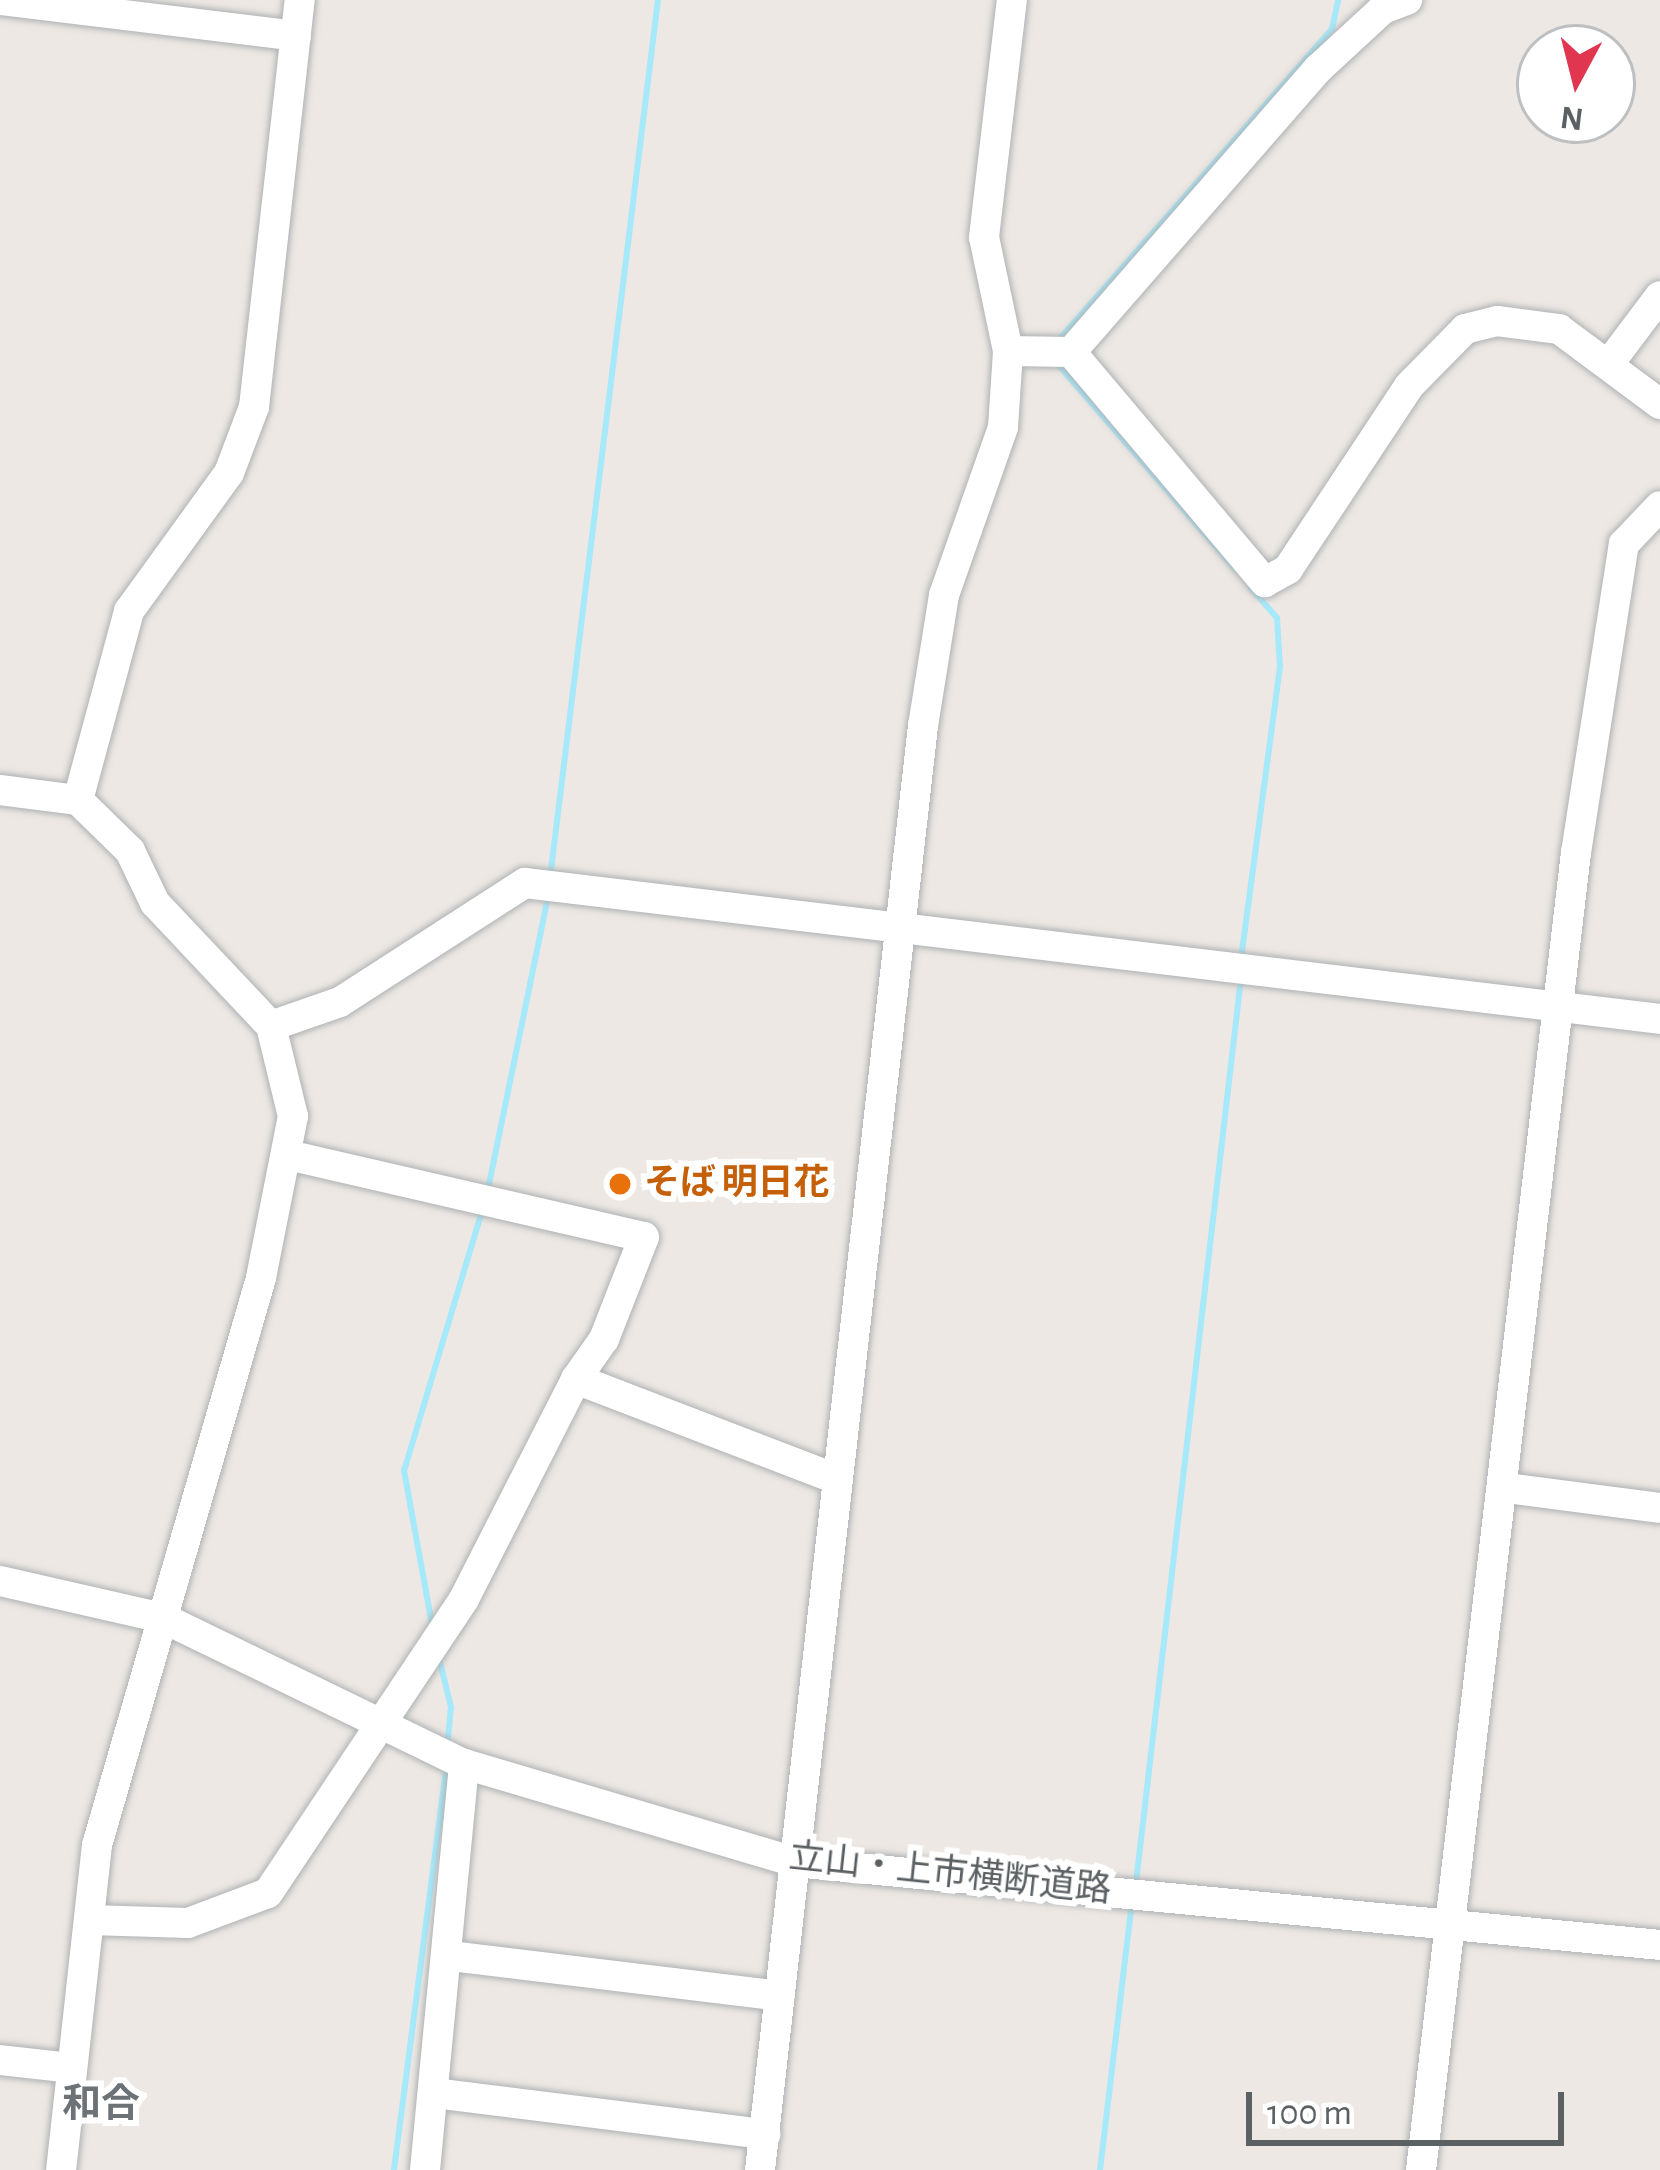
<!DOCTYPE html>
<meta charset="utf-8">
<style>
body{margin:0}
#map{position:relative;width:1660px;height:2170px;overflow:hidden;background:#ede8e3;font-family:"Alegreya Sans","Noto Sans JP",sans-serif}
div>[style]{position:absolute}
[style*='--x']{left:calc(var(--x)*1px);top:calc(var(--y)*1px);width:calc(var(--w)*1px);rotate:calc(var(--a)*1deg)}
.stream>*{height:6px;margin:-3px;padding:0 3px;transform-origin:3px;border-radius:3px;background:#a6e9fa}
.roads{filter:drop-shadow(0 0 3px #aeb2b5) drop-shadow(0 0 3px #aeb2b5)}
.minor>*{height:30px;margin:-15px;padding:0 15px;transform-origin:15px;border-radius:15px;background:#fff}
.dots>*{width:33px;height:33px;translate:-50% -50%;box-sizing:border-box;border:6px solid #fff;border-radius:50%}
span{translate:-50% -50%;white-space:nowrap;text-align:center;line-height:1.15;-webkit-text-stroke:12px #fff;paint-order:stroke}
.food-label{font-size:36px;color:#c56008;font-weight:700}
.left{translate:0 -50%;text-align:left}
.street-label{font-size:36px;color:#5b6063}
.neighbourhood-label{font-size:39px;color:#6c7275;font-weight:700}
.north{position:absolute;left:1516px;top:24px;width:120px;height:120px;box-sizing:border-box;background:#fff;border:3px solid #bdbfc1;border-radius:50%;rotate:187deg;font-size:33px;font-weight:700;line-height:48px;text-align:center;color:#5b6063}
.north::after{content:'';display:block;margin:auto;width:42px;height:54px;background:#e03650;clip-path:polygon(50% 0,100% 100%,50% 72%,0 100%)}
.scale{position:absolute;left:1246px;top:2092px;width:318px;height:54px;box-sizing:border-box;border:6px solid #5b6063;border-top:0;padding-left:15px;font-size:36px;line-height:42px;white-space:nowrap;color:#5b6063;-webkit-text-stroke:9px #fff;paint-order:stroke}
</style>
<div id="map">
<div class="stream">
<i style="--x:1057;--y:342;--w:417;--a:-48.7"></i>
<i style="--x:1332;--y:29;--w:30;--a:-78"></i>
<i style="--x:1055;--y:361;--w:275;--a:49.1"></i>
<i style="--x:550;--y:878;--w:885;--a:-82.99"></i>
<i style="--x:1241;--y:959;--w:295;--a:-82.4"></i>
<i style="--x:1280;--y:667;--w:49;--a:-93.5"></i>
<i style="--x:1277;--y:618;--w:40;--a:-131"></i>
<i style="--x:488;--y:1189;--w:298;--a:-78.4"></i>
<i style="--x:433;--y:1630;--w:162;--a:-100.3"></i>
<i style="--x:404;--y:1471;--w:275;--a:-73.3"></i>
<i style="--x:438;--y:1654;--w:55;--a:76.2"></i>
<i style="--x:451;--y:1707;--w:41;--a:95.6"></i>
<i style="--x:1136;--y:1883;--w:911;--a:-83.38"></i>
<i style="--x:394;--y:2170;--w:406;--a:-82.6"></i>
<i style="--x:1100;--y:2170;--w:271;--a:-83.2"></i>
</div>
<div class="roads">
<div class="minor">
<i style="--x:0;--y:0;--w:298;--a:6.9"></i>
<i style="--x:1008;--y:351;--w:63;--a:0.9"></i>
<i style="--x:1071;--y:352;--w:301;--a:49.9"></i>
<i style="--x:1265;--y:582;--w:26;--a:-29"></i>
<i style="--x:1288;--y:569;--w:219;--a:-56.5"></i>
<i style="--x:1409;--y:386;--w:80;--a:-45.5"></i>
<i style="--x:1465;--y:329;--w:33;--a:-14"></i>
<i style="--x:1497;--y:321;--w:63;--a:7.4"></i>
<i style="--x:1559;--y:329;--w:126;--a:36.6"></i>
<i style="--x:1071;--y:352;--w:376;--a:-48.9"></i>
<i style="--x:1318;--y:69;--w:88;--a:-42.7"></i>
<i style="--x:1383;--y:9;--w:26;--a:-21"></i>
<i style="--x:1611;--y:361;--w:81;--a:-53"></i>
<i style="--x:0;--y:790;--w:79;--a:7.3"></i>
<i style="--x:78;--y:800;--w:73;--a:44.4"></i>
<i style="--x:130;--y:851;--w:58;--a:64.3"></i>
<i style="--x:155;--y:903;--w:169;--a:46.7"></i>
<i style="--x:271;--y:1026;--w:93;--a:76.3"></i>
<i style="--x:293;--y:1116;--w:165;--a:101.2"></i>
<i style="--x:261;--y:1278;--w:590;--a:106.13"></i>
<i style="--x:97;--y:1845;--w:327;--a:96.3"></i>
<i style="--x:78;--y:800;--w:196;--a:-74.9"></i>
<i style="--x:129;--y:611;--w:170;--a:-54.1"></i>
<i style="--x:229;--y:473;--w:71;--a:-69.3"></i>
<i style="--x:254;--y:407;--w:410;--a:-83.6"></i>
<i style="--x:271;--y:1026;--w:73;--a:-19.2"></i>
<i style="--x:340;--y:1002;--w:220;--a:-32.8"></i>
<i style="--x:525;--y:883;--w:1143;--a:6.83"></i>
<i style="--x:288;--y:1155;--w:365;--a:13"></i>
<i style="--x:644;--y:1237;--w:110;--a:111.4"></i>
<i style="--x:604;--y:1339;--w:49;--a:125"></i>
<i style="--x:576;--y:1379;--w:280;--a:21"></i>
<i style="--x:1507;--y:1488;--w:154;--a:7.4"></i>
<i style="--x:0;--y:1581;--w:167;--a:12.8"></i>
<i style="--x:163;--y:1618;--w:335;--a:25.9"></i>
<i style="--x:464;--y:1764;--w:344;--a:16.5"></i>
<i style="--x:794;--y:1862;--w:870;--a:5.47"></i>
<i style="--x:90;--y:1920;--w:98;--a:1.8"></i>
<i style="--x:188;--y:1923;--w:85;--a:-20.6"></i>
<i style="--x:268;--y:1893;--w:353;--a:-56.3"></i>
<i style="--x:464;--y:1599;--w:247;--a:-63"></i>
<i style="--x:450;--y:1956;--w:332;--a:6.9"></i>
<i style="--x:0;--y:2060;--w:72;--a:6.3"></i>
<i style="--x:434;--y:2093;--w:334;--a:7.1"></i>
<i style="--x:425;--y:2170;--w:408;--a:-84.5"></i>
<i style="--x:760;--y:2170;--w:1453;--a:-83.56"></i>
<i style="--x:923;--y:726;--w:133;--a:-80.9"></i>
<i style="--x:944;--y:595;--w:178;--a:-70.6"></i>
<i style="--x:1003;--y:427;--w:76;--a:-86.2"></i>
<i style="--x:1008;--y:351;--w:116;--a:-101.9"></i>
<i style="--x:984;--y:237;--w:239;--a:-83.3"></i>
<i style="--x:1421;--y:2170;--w:1326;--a:-83.29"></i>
<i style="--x:1576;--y:853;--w:313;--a:-81.2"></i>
<i style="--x:1624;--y:544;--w:52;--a:-46.5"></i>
</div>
</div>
<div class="dots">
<i style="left:620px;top:1184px;background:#e8710a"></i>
</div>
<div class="food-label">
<span class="left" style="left:644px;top:1184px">そば 明日花</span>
</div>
<div class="street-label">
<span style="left:950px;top:1874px;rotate:6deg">立山・上市横断道路</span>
</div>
<div class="neighbourhood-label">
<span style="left:101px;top:2105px">和合</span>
</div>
<div class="north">N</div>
<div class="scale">100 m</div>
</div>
